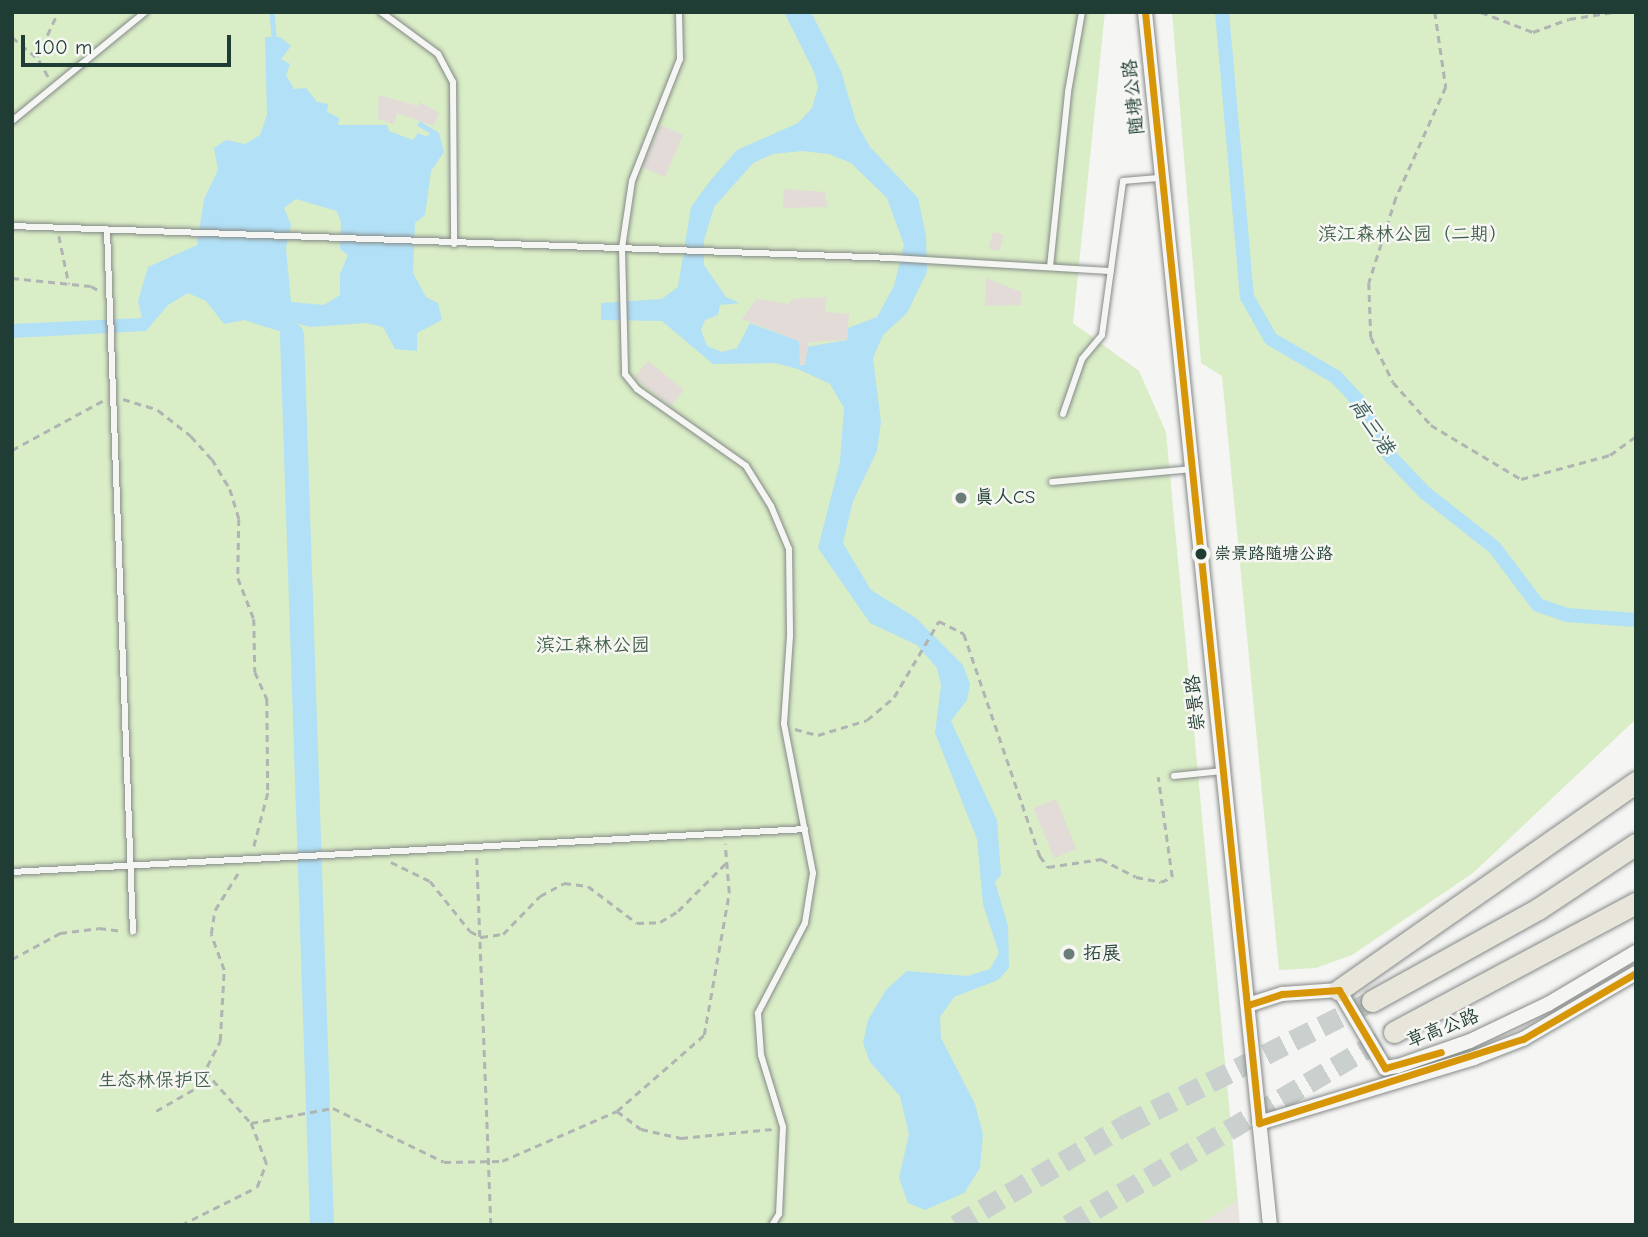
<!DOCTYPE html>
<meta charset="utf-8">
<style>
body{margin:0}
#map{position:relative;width:1648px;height:1237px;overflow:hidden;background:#f5f5f3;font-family:"Comic Neue","LXGW WenKai TC",sans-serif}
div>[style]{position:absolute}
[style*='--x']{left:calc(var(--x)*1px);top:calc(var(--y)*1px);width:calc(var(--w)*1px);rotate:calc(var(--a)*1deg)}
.built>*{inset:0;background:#e9e3e0}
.green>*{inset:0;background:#d9edc6}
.water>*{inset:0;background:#b2e0f6}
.stream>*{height:4.5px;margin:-2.25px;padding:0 2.25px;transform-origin:2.25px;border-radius:2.25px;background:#b2e0f6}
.canal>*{height:14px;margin:-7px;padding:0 7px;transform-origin:7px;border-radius:7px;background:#b2e0f6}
.river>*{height:24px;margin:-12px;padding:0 12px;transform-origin:12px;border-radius:12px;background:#b2e0f6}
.building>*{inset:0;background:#e2dbd8;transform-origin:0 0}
.motorway-tunnel>*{height:21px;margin-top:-10.5px;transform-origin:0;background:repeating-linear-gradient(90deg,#cad0cd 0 21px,transparent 0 31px)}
.path>*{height:2.5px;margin-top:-1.25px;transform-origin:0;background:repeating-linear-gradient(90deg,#b0b4b2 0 7px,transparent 0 12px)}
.roads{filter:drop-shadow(0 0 2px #858a88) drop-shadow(0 0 2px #858a88)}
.service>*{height:6px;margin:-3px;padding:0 3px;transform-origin:3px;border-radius:3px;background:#f5f5f3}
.tertiary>*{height:14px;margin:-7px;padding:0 7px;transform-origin:7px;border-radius:7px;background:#f5f5f3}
.motorway>*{height:21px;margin:-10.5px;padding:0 10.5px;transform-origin:10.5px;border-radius:10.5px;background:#e8e6da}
.bus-1>*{height:7px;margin:-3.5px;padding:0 3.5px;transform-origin:3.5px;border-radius:3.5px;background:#d79608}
.dots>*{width:19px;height:19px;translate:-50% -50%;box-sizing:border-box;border:4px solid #f6f6f2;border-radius:50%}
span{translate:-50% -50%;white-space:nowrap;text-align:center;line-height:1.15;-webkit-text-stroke:5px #f6f6f2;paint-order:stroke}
.bus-label{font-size:17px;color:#1f3d34}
.left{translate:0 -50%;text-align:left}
.street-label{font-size:19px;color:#1f3d34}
.park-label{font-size:19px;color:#405f4a}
.poi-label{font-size:19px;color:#1f3d34}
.water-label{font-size:21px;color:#375c5b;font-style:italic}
.frame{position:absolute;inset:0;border:14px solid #1f3d34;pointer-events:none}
.scale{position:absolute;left:21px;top:35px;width:210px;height:32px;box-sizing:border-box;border:4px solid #1f3d34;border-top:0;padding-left:9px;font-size:21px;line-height:24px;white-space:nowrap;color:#1f3d34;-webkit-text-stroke:5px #f6f6f2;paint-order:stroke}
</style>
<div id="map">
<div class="built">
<i style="clip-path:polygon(1238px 1201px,1240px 1225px,1197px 1225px)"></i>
</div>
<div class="green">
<i style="clip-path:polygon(12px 12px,1105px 12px,1073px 323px,1139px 371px,1166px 432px,1238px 1201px,1197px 1225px,12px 1225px)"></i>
<i style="clip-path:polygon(1172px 12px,1636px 12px,1636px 719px,1473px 873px,1352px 955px,1316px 968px,1279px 970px,1222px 376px,1201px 363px)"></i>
</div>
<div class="water">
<i style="clip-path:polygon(evenodd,784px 12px,811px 12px,841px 71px,856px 122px,870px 147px,918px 198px,926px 236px,927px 272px,907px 313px,883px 335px,873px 358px,881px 422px,877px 451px,853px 501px,843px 543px,871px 590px,916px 618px,963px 665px,970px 684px,967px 700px,951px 721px,997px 820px,1001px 875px,995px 882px,1008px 926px,1009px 968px,998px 980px,954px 997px,940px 1017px,941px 1038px,975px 1104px,983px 1134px,980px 1168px,964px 1193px,925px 1210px,908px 1203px,899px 1178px,909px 1134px,900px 1096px,870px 1062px,863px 1043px,868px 1020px,886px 990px,907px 971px,967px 976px,990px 969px,999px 953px,983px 904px,977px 839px,935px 733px,941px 685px,937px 668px,917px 645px,870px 623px,818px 548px,840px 462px,844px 408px,830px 384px,798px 369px,775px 363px,713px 364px,662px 321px,601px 320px,601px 303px,662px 299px,678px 287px,691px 207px,710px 181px,737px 150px,798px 123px,812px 108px,818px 87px,814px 72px,784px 12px,802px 151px,829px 154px,851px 163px,887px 198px,904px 245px,894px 286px,877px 317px,848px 328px,847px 340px,800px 348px,799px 341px,750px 323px,737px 348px,722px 352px,707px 346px,701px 330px,705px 320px,718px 315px,720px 305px,740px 303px,726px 297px,704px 265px,704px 240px,714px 207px,753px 163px,773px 154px,802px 151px)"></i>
<i style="clip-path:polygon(evenodd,265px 37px,280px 37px,291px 46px,281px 59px,290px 64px,286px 75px,294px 89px,306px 88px,317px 102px,328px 104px,327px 112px,339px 118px,338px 125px,387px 125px,389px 131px,413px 140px,418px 133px,427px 137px,430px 133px,417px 126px,420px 121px,439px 133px,444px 152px,431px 171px,425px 215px,415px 223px,413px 273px,426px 297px,438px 303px,442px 320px,417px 333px,417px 351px,395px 349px,383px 327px,366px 323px,311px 327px,295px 323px,292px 335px,244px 320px,224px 324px,206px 301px,188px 293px,168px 305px,146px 331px,12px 338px,12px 324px,142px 318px,138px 301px,148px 267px,197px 245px,204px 199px,218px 170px,214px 148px,226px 140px,245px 144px,260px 135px,267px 115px,265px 37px,296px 199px,337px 211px,341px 223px,340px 249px,348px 255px,340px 274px,340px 295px,324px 305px,291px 302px,286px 248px,291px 225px,284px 208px,296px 199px)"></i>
</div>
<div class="stream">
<i style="--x:272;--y:12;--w:25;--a:85"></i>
</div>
<div class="canal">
<i style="--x:1222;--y:12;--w:286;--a:85"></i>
<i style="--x:1247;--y:297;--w:48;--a:60.3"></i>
<i style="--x:1271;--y:339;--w:75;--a:30.3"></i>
<i style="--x:1336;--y:377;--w:37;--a:47"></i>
<i style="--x:1361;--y:404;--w:60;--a:60.9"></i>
<i style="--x:1390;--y:456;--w:50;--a:46.6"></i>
<i style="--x:1424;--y:492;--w:89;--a:38.2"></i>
<i style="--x:1494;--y:547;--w:73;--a:52.8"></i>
<i style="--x:1538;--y:605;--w:31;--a:19"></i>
<i style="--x:1567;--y:615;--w:69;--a:4.1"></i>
</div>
<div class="river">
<i style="--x:292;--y:335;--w:891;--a:88.07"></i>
</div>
<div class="building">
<i style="clip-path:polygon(379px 95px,418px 106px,419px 102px,439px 113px,434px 126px,397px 113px,394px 124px,378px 119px)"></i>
<i style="left:660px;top:125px;width:25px;height:46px;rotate:23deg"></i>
<i style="clip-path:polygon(784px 189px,825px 192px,827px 207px,783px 208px)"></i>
<i style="left:993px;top:232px;width:11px;height:17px;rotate:15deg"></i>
<i style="clip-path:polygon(986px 278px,1021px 292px,1021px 305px,985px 306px)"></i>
<i style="clip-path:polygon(827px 297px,825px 312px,849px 314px,847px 340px,809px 342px,805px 365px,800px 365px,799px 341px,742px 319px,756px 299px,789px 304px,793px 299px)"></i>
<i style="left:648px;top:361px;width:46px;height:21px;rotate:39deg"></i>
<i style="left:1056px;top:799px;width:54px;height:24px;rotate:68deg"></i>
</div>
<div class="motorway-tunnel">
<i style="--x:956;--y:1225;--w:199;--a:-30.6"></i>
<i style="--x:1127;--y:1124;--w:274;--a:-26.7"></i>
<i style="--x:1068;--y:1225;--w:379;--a:-30.6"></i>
</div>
<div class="path">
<i style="--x:1435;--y:12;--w:76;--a:81.7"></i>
<i style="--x:1446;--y:87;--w:122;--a:114.2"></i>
<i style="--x:1396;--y:198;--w:89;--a:107.6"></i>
<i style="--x:1369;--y:283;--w:54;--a:87.9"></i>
<i style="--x:1371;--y:337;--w:50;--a:63.9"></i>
<i style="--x:1393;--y:382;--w:57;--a:48.5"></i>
<i style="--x:1431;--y:425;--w:105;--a:31"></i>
<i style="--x:1521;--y:479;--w:92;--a:-15.1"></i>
<i style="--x:1610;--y:455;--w:32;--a:-36"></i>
<i style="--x:1481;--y:12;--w:56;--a:21"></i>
<i style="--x:1533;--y:32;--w:38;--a:-20"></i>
<i style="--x:1569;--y:19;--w:45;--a:-9"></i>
<i style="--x:12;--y:37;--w:35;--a:40"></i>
<i style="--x:39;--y:60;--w:21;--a:61"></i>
<i style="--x:37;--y:57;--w:50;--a:-65"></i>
<i style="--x:59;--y:236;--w:49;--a:78.2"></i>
<i style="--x:12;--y:278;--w:79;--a:5.8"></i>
<i style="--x:91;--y:286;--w:10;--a:29"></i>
<i style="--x:123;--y:399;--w:37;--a:17"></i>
<i style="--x:158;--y:410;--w:42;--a:38.2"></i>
<i style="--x:191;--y:436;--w:31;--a:48"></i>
<i style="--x:212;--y:459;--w:35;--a:59"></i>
<i style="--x:230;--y:489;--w:31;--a:73"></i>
<i style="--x:239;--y:519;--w:59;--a:91"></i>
<i style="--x:238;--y:578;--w:44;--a:68.7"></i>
<i style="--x:254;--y:619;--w:53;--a:88.9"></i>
<i style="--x:255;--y:672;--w:30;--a:66"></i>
<i style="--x:267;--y:699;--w:94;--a:89.4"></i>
<i style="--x:268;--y:793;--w:59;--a:104.7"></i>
<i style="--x:12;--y:450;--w:105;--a:-28.5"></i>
<i style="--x:795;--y:729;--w:24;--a:15"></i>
<i style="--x:818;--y:735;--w:51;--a:-17"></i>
<i style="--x:867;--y:720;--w:35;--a:-40"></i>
<i style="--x:894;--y:697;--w:88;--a:-59.4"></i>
<i style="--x:939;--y:621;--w:28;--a:27"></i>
<i style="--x:964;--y:634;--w:235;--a:71.1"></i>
<i style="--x:1040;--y:856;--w:14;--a:54"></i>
<i style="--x:1048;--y:867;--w:54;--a:-8.6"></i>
<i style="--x:1101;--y:859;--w:39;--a:27"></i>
<i style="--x:1136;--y:877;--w:25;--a:11"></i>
<i style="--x:1161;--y:882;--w:12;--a:-24"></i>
<i style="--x:1172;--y:877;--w:101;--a:-98"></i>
<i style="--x:477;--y:858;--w:367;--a:87.8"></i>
<i style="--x:391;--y:862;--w:43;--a:26"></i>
<i style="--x:430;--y:881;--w:64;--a:51.3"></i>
<i style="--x:470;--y:931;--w:13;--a:29"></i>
<i style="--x:481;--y:937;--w:22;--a:-8"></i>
<i style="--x:503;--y:934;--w:53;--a:-45.8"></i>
<i style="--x:540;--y:896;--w:27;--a:-28"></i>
<i style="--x:564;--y:883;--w:24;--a:7"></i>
<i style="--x:588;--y:886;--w:61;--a:37.1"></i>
<i style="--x:637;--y:923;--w:23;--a:-2"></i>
<i style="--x:660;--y:922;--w:21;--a:-31"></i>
<i style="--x:678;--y:911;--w:68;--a:-45"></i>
<i style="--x:12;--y:959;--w:55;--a:-28.4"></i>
<i style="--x:60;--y:933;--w:39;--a:-7"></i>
<i style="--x:99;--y:928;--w:24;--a:7"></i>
<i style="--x:205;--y:1071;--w:69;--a:48.5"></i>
<i style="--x:156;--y:1111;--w:46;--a:-29.9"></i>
<i style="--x:196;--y:1088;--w:53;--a:-62.9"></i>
<i style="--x:220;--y:1041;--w:71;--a:-86.8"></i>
<i style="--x:224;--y:970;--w:38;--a:-110"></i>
<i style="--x:211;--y:934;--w:24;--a:-81"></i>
<i style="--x:215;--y:910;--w:47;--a:-58"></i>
<i style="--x:617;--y:1111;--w:30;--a:37"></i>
<i style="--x:641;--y:1129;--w:41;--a:12.7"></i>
<i style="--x:681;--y:1138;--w:92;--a:-5.6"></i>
<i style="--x:181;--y:1225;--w:85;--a:-26.6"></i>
<i style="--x:257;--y:1187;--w:26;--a:-69"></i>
<i style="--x:266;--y:1163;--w:43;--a:-110.6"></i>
<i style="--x:251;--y:1123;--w:83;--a:-10.4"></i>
<i style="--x:333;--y:1108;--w:123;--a:25.9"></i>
<i style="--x:444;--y:1162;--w:58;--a:-1"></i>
<i style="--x:502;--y:1161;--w:125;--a:-23.5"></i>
<i style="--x:617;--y:1111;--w:116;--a:-41.1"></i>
<i style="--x:704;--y:1035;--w:144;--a:-80"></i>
<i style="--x:729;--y:893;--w:49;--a:-94.7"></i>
</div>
<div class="roads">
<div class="service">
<i style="--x:381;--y:12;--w:71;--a:36.4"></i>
<i style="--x:438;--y:54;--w:32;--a:62"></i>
<i style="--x:453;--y:82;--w:162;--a:89.6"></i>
<i style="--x:679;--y:12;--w:47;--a:88.8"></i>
<i style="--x:680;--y:59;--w:131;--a:111.5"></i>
<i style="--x:632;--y:181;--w:68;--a:98.5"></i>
<i style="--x:622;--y:248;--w:126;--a:88.6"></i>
<i style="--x:625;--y:374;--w:19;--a:51"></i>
<i style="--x:637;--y:389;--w:133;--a:35.2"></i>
<i style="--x:746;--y:466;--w:47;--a:58"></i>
<i style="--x:771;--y:506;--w:47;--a:67.3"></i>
<i style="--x:789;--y:549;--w:87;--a:89.3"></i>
<i style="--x:790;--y:636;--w:88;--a:93.9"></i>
<i style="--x:784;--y:724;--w:152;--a:79"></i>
<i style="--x:813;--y:873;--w:51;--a:99.1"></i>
<i style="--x:805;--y:923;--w:102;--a:117.6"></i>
<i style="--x:758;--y:1013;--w:42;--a:85.9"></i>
<i style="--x:761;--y:1055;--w:75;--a:73"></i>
<i style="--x:783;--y:1127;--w:87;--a:92.6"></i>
<i style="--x:779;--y:1214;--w:13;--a:122"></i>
<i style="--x:12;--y:121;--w:172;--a:-39.3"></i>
<i style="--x:12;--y:226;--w:880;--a:2.08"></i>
<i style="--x:891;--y:258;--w:220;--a:3.4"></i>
<i style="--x:107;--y:230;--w:702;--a:87.88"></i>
<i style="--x:1050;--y:267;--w:176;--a:-84.1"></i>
<i style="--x:1068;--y:92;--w:81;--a:-80.1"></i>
<i style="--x:1063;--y:414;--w:58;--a:-70.9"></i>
<i style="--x:1082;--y:359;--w:31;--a:-50"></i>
<i style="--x:1102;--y:335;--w:155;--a:-82.2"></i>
<i style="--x:1123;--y:181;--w:38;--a:-5"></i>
<i style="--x:1052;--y:482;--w:141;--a:-5.3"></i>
<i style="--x:1174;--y:776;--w:49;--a:-5.8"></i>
<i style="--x:12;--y:872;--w:794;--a:-3.1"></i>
</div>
<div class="tertiary">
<i style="--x:1145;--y:12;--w:1219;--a:84.12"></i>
<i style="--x:1248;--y:1005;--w:36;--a:-18"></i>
<i style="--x:1282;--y:994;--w:57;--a:-4"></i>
<i style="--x:1339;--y:990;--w:91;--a:59.5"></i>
<i style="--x:1385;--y:1068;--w:13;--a:-9"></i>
<i style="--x:1398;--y:1066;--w:76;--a:-19.1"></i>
<i style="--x:1470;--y:1041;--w:86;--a:-25.4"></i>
<i style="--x:1548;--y:1004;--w:102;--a:-30.6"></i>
<i style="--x:1259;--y:1123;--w:225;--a:-16.8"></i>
<i style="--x:1474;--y:1058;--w:53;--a:-21.2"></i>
<i style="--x:1523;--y:1039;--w:131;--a:-30.3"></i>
</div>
<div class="motorway">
<i style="--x:1339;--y:990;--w:363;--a:-35"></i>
<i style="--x:1372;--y:1001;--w:190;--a:-29"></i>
<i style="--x:1538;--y:909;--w:118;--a:-33.6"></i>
<i style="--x:1394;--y:1032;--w:274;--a:-28.1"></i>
</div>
</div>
<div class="bus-1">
<i style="--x:1145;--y:12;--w:1117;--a:84.14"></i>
<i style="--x:1259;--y:1123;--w:277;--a:-17.7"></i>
<i style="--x:1523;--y:1039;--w:131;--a:-30.3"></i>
<i style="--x:1248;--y:1005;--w:36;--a:-18"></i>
<i style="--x:1282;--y:994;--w:57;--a:-4"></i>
<i style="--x:1339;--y:990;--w:91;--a:59.5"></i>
<i style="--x:1385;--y:1068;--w:58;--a:-15.9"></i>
</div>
<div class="dots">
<i style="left:961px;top:498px;background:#6a7d77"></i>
<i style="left:1201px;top:554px;background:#1f3d34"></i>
<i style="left:1069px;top:954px;background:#6a7d77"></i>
</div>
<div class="bus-label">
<span class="left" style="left:1214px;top:554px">崇景路随塘公路</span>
</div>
<div class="street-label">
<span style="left:1134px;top:97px;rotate:-96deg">随塘公路</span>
<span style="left:1196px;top:703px;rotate:-96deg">崇景路</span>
<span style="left:1443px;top:1029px;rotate:-21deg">草高公路</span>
</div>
<div class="park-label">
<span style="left:1413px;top:235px">滨江森林公园（二期）</span>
<span style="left:593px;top:646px">滨江森林公园</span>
<span style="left:155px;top:1081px">生态林保护区</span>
</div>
<div class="poi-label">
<span class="left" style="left:975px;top:498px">真人CS</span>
<span class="left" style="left:1083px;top:954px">拓展</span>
</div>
<div class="water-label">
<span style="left:1372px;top:426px;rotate:57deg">高三港</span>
</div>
<div class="frame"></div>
<div class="scale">100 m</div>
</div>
